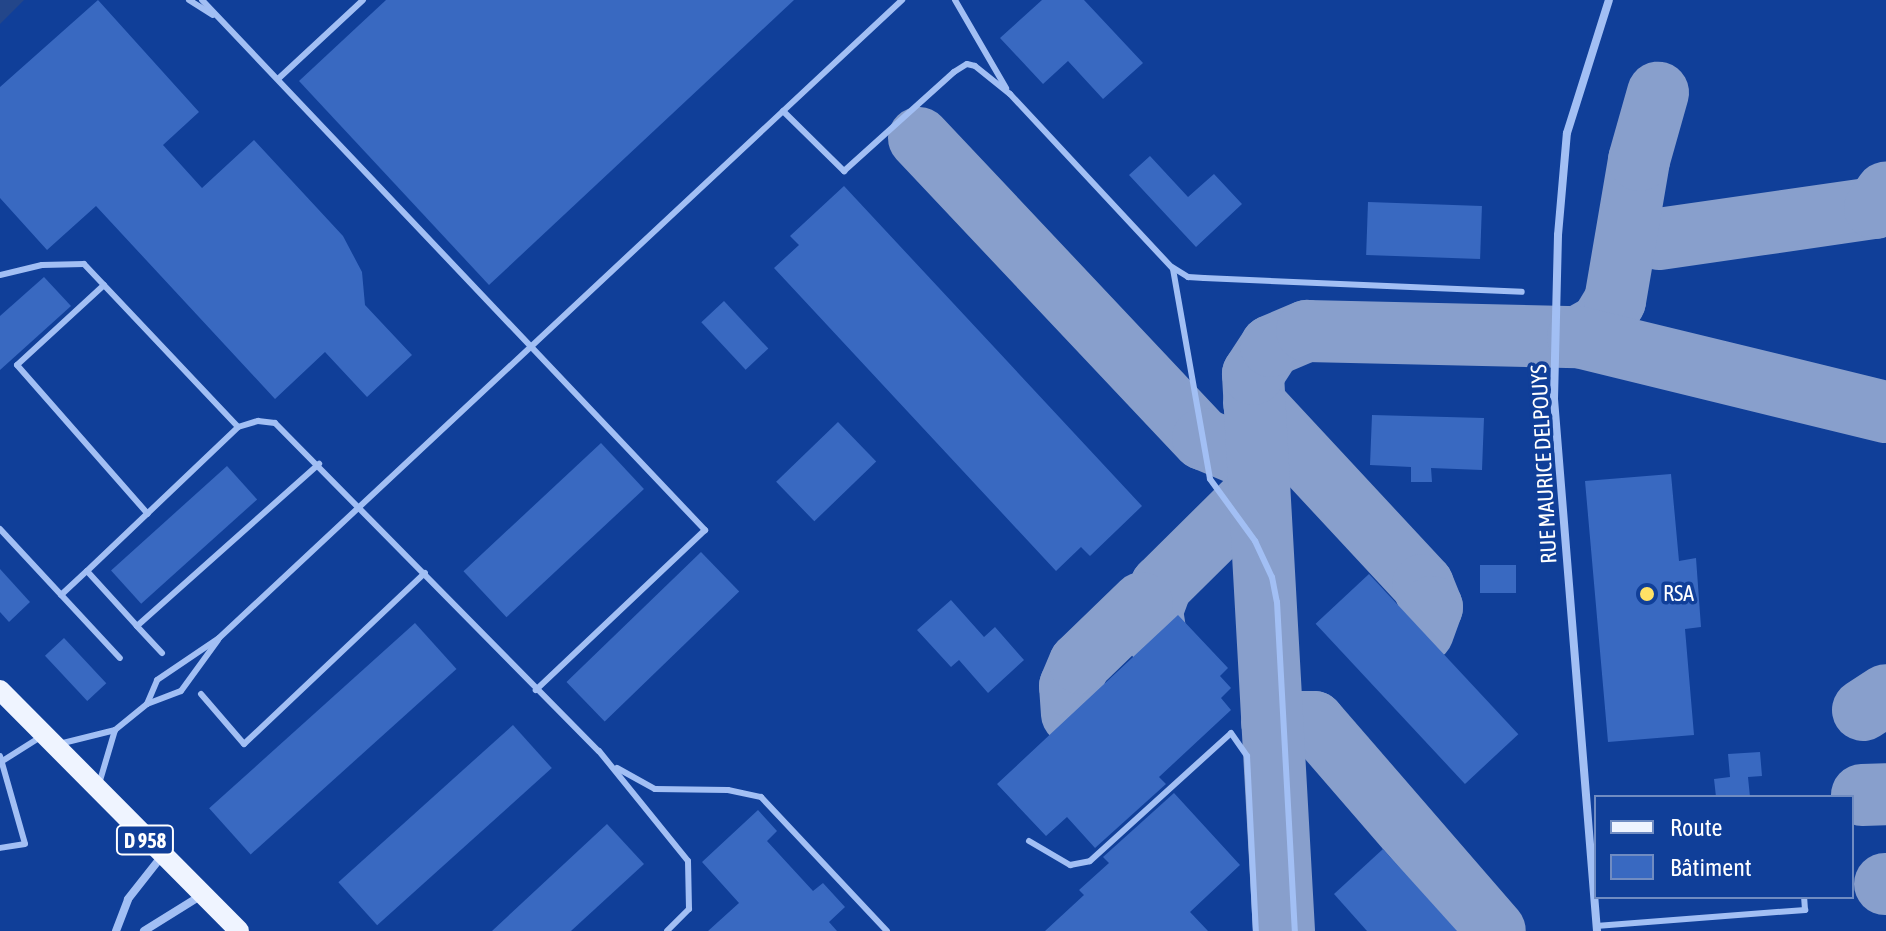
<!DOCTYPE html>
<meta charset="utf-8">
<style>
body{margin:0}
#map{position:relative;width:1886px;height:931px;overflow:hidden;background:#103f99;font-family:"Asap Condensed",sans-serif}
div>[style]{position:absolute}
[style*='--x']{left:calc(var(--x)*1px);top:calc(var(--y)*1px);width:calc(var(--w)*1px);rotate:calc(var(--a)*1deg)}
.water>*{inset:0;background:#23468a}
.taxiway>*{height:62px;margin:-31px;padding:0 31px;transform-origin:31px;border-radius:31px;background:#889fcc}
.building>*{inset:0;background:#3969c1;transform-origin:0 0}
.service>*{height:6px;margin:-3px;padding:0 3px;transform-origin:3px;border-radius:3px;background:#a2bff4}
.minor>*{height:8px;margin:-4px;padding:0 4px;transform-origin:4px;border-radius:4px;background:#a2bff4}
.primary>*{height:20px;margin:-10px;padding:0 10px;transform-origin:10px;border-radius:10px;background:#eff4ff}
.dots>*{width:22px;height:22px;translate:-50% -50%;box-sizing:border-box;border:4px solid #103f99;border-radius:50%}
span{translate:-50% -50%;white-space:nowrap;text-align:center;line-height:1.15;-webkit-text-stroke:7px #103f99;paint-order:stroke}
.shield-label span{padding:2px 6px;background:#103f99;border:2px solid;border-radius:6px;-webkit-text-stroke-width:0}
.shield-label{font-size:20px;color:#fff;font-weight:700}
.street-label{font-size:22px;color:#fff}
.poi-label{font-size:22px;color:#fff}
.left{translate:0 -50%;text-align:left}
.legend{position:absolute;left:1594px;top:795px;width:260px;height:104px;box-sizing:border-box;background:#103f99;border:2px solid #708cc2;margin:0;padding:10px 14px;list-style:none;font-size:24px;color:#fff}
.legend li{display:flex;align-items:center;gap:16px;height:40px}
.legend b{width:40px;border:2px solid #708cc2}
</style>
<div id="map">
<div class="water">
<i style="clip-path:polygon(0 0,24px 0,0 24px)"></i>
</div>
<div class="taxiway">
<i style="--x:919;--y:138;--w:414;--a:46.7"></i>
<i style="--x:1203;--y:439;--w:60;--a:22.7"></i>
<i style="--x:1659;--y:239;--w:218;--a:-8.2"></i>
<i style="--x:1875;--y:208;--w:19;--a:-55"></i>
<i style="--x:1578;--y:337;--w:26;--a:-29"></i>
<i style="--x:1601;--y:324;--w:27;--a:-59"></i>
<i style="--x:1615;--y:301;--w:143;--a:-80.3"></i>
<i style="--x:1639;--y:160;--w:70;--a:-74.2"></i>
<i style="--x:1254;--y:403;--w:248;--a:47.1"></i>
<i style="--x:1423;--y:585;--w:24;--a:68"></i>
<i style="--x:1432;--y:607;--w:27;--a:110"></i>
<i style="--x:1156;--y:636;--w:25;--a:-99"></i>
<i style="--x:1152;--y:611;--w:27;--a:-70"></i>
<i style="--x:1161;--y:586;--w:138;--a:-44.7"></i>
<i style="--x:1863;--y:710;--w:27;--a:-33"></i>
<i style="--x:1072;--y:714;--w:28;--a:-94"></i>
<i style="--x:1070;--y:686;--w:25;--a:-67"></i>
<i style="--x:1080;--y:663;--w:86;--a:-44.1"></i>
<i style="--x:1272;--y:722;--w:42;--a:0"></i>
<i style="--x:1314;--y:722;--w:276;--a:49.1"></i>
<i style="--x:1862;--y:795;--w:24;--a:-2"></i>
<i style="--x:1885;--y:884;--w:1;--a:0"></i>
<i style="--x:1284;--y:931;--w:558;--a:-93.19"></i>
<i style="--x:1253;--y:374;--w:33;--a:-57"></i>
<i style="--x:1271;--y:346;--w:39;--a:-23"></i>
<i style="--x:1307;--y:331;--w:271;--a:1.3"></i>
<i style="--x:1578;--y:337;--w:317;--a:13.7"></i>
</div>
<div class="building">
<i style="clip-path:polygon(98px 0,199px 112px,163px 145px,202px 188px,254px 140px,343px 236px,362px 272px,365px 305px,412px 355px,367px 397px,325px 352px,275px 399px,96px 206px,47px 250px,0 198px,0 87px)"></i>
<i style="clip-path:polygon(386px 0,794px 0,489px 285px,299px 81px)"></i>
<i style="clip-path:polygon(1042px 0,1084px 0,1143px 63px,1103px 99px,1068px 61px,1043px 84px,1000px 38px)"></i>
<i style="clip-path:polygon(1150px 156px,1188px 197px,1214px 174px,1242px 204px,1196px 247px,1129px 175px)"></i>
<i style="clip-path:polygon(844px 186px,1142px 506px,1090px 556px,1081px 547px,1056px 571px,774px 268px,799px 245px,790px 236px)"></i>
<i style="left:1368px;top:202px;width:114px;height:53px;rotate:2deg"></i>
<i style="clip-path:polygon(44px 277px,71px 306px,0 370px,0 316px)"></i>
<i style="left:724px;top:301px;width:65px;height:31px;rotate:47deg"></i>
<i style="clip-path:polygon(1372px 415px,1484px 418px,1482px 470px,1431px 468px,1432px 482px,1411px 482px,1411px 467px,1370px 465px)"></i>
<i style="left:838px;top:422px;width:55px;height:86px;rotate:46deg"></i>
<i style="left:601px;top:443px;width:63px;height:188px;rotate:47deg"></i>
<i style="left:227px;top:466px;width:45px;height:156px;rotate:48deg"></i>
<i style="clip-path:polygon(1671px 474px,1679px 561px,1696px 558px,1701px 627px,1685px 629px,1694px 735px,1608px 742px,1585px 481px)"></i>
<i style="left:701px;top:552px;width:55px;height:187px;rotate:46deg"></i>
<i style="left:1480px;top:565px;width:36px;height:28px"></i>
<i style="clip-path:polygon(0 569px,30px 602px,9px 622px,0 612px)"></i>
<i style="left:1369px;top:574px;width:219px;height:73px;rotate:47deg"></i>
<i style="clip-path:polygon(951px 600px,984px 637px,995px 627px,1024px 660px,988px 693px,959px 660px,951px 667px,917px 630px)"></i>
<i style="clip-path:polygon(1178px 615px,1228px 668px,1220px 676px,1231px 688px,1221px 698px,1231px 710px,1159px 777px,1166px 784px,1095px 848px,1067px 817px,1046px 836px,997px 784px)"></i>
<i style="left:415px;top:623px;width:62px;height:277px;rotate:48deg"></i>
<i style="left:64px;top:638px;width:62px;height:26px;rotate:47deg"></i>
<i style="left:513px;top:725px;width:58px;height:235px;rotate:48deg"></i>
<i style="clip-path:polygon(1760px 752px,1762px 776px,1748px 777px,1750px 797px,1716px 797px,1714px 779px,1730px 777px,1728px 754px)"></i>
<i style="clip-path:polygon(1174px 793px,1240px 865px,1190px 912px,1208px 931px,1045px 931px,1084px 895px,1079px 890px,1109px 863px,1103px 857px)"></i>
<i style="clip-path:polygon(758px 810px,777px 831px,767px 841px,813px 891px,823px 883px,845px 907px,829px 922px,837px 931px,708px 931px,739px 903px,702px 862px)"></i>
<i style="clip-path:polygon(607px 824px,644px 864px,571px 931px,492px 931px)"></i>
<i style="clip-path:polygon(1383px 849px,1457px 931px,1367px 931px,1334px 894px)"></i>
</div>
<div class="service">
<i style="--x:189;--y:0;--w:28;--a:32"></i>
<i style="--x:202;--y:0;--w:731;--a:46.5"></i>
<i style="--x:705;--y:530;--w:233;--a:136.6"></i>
<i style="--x:955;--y:0;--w:102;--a:59.9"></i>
<i style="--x:278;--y:79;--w:116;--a:-42.9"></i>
<i style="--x:783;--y:111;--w:86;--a:44.5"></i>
<i style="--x:844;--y:171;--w:148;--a:-42"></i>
<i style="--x:954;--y:72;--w:15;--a:-32"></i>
<i style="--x:967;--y:64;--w:8;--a:14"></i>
<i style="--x:975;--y:66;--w:45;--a:38.7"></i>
<i style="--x:1010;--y:94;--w:239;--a:47"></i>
<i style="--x:1173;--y:269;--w:213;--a:80"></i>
<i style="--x:1210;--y:479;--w:77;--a:54"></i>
<i style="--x:1255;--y:541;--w:40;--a:65"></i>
<i style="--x:1272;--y:577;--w:25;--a:79"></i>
<i style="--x:1277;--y:602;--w:329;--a:86.9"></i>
<i style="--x:1172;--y:267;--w:19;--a:32"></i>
<i style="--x:1188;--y:277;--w:16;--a:4"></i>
<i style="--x:1204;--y:278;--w:318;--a:2.5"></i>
<i style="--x:0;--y:275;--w:43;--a:-13.4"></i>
<i style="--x:42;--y:265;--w:42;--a:-1.4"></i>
<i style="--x:84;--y:264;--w:224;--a:46.6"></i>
<i style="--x:104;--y:285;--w:118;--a:137.4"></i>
<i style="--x:17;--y:365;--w:198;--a:48.7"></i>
<i style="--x:0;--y:529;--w:176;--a:47.1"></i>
<i style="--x:61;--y:595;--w:35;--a:-43"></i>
<i style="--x:137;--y:626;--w:74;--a:-132.3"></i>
<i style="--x:87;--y:571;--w:209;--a:-43.6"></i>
<i style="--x:238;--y:427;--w:21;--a:-17"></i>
<i style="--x:258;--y:421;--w:17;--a:7"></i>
<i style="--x:275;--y:423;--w:461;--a:45.4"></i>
<i style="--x:599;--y:751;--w:141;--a:51"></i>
<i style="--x:688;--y:861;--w:48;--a:88.8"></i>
<i style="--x:689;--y:909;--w:31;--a:135"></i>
<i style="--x:162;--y:653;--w:37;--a:-133"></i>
<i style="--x:137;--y:626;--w:244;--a:-41.7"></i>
<i style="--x:201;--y:694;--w:66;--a:49.3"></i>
<i style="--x:244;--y:744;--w:249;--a:-43.4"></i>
<i style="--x:147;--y:704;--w:36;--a:-21"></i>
<i style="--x:181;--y:691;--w:63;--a:-54"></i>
<i style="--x:59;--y:744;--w:58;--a:-14"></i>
<i style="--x:115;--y:730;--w:41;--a:-39.1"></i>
<i style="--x:147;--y:704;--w:26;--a:-67"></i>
<i style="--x:157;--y:680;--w:75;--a:-34.1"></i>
<i style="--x:219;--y:638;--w:935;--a:-43.05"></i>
<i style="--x:0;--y:756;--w:91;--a:74.1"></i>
<i style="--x:25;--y:844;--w:25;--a:171"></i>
<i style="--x:4;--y:760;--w:45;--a:-32.3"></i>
<i style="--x:617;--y:768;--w:43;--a:28.9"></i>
<i style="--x:655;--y:789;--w:73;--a:0.8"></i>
<i style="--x:728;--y:790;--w:34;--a:12"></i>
<i style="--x:761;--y:797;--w:184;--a:46.8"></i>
<i style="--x:99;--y:784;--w:56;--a:-73.5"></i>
<i style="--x:1029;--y:841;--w:48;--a:30.3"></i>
<i style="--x:1070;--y:865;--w:20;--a:-11"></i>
<i style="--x:1090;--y:861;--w:190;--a:-42.2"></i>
<i style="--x:1231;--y:733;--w:28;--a:55"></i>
<i style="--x:1247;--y:756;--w:175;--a:87.1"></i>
<i style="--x:1596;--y:926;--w:210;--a:-4.4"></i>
<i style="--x:1805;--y:910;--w:13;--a:-94"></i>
</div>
<div class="minor">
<i style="--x:116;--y:931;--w:34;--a:-69"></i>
<i style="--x:128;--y:899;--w:53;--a:-51.8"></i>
<i style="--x:144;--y:931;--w:66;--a:-32"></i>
<i style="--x:1597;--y:931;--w:534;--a:-94.62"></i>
<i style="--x:1554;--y:399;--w:164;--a:-88.6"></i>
<i style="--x:1558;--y:235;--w:102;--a:-85"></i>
<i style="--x:1567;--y:133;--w:139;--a:-72.5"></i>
</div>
<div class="primary">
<i style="--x:0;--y:690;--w:339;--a:45.2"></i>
</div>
<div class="dots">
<i style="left:1647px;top:594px;background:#ffe165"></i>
</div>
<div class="shield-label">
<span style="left:145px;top:840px">D 958</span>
</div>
<div class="street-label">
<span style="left:1544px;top:464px;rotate:-93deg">RUE MAURICE DELPOUYS</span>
</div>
<div class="poi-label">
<span class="left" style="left:1663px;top:594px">RSA</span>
</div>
<ul class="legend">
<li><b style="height:10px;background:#eff4ff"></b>Route</li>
<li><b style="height:22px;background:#3969c1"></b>Bâtiment</li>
</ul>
</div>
